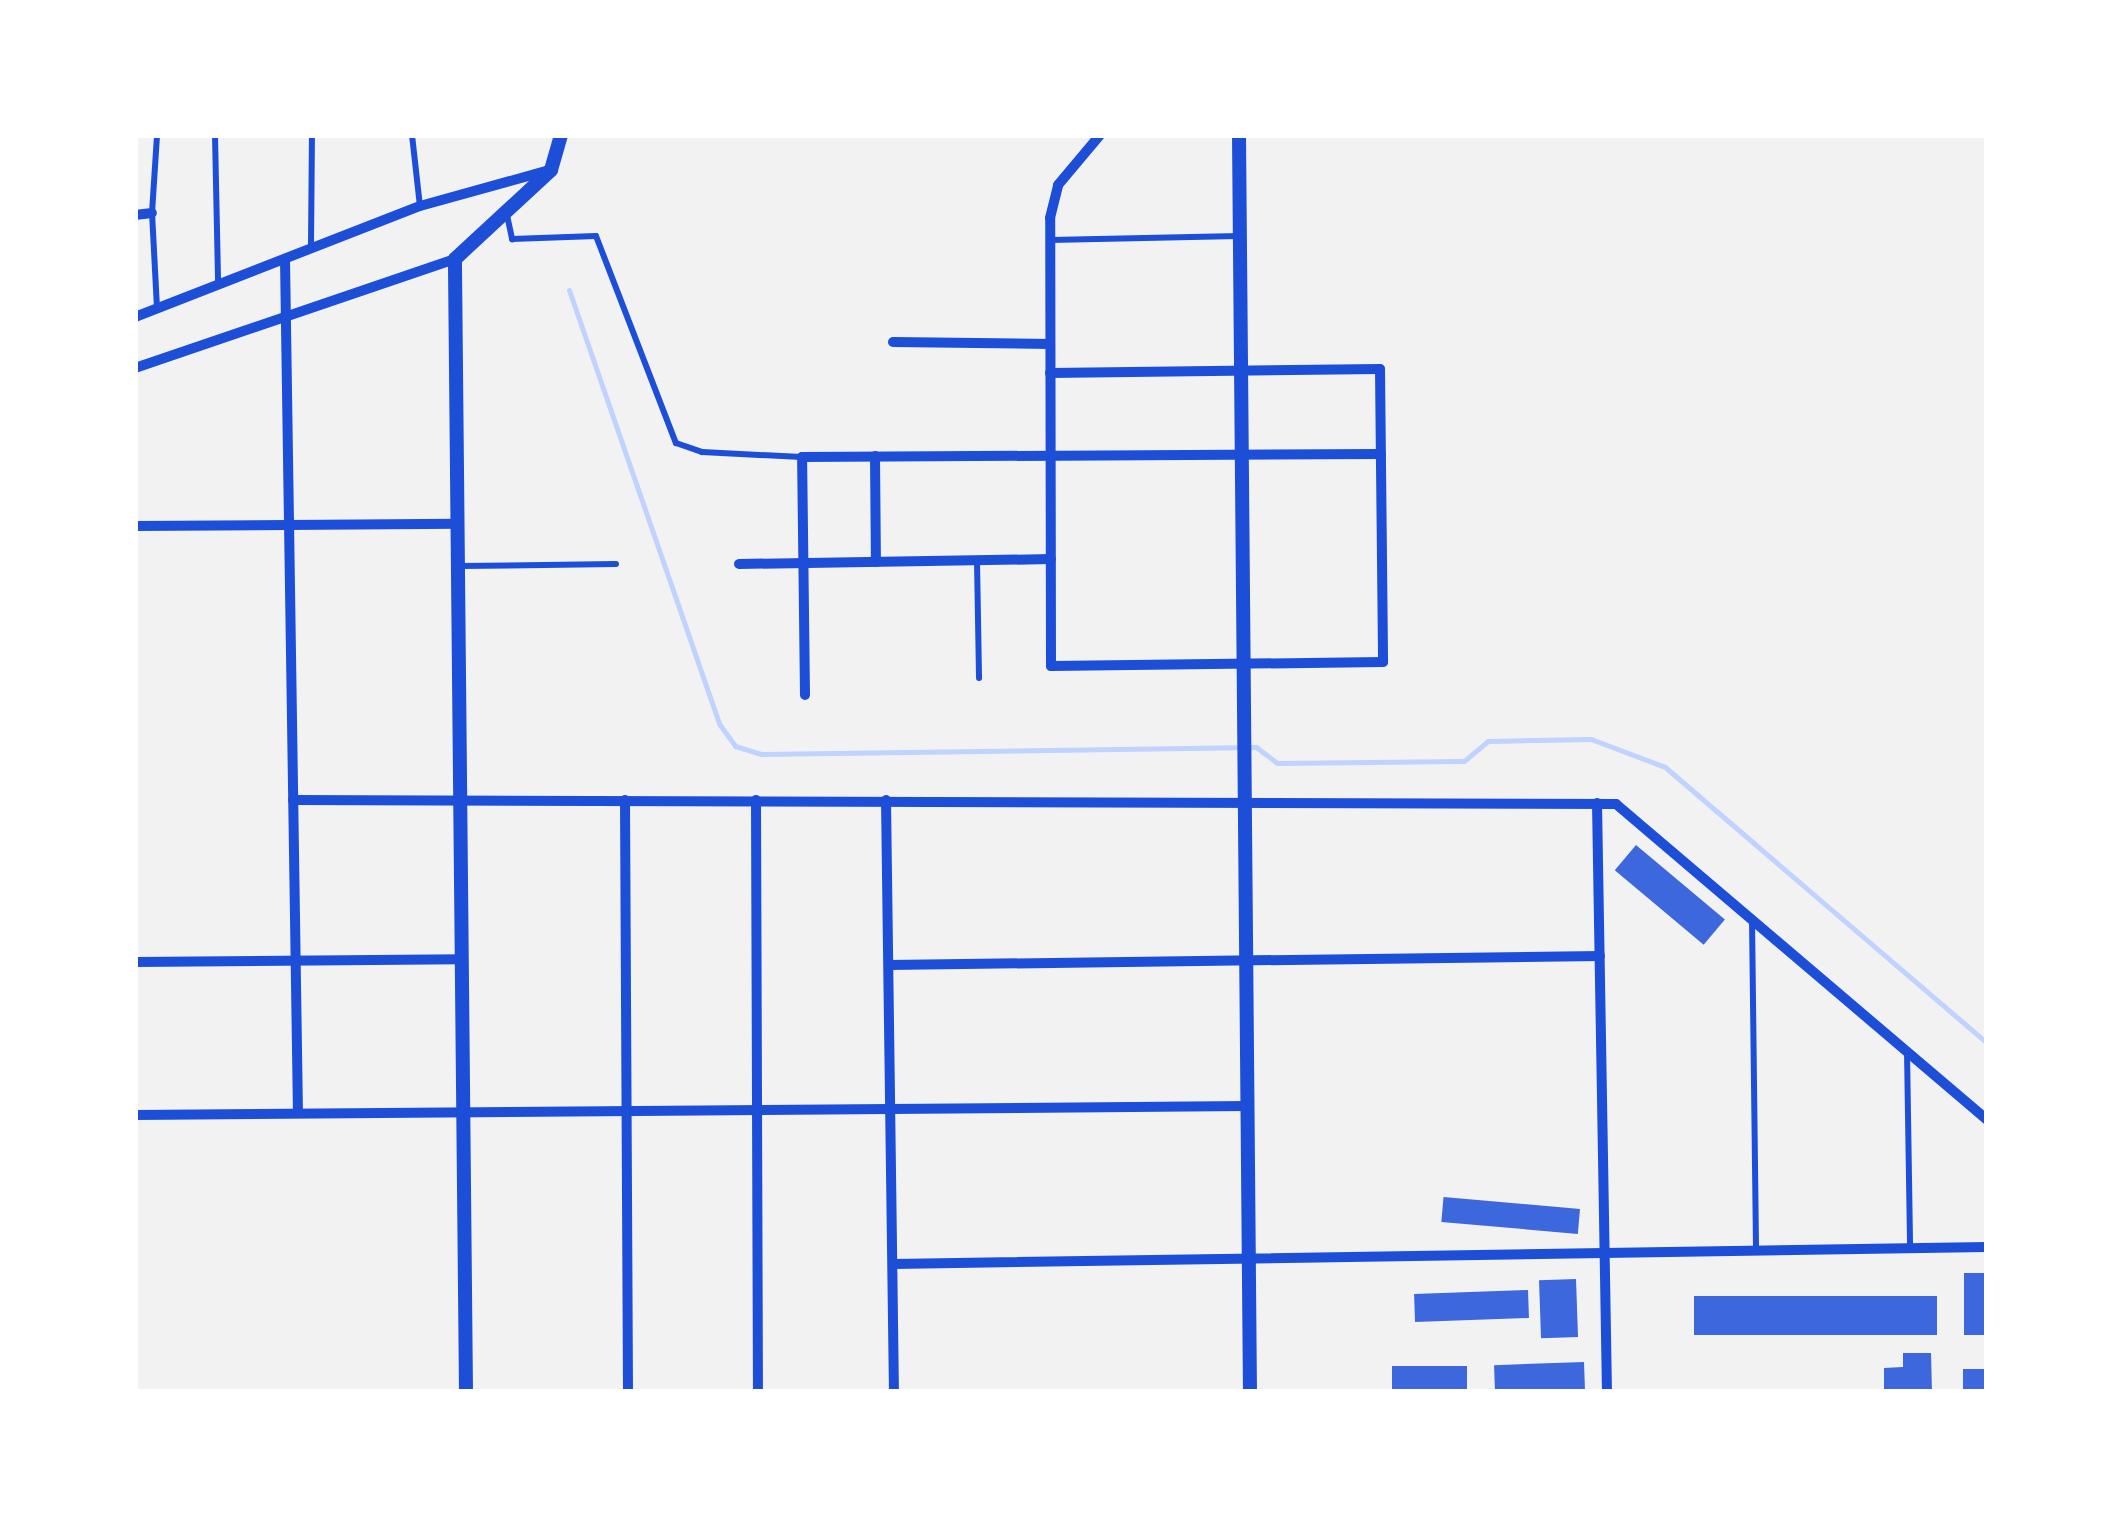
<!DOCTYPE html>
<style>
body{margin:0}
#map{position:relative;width:2122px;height:1527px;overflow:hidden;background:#f2f2f2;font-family:"Public Sans",sans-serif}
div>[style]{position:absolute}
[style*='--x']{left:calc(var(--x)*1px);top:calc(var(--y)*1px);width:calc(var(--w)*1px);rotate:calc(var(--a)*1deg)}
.stream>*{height:5px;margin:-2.5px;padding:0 2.5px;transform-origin:2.5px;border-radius:2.5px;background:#bfd3fe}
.building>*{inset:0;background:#3d67dc;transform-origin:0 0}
.service>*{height:6px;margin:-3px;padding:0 3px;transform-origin:3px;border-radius:3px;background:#1d4ed8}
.minor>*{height:10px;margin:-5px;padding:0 5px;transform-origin:5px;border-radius:5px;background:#1d4ed8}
.tertiary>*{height:14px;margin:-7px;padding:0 7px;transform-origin:7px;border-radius:7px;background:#1d4ed8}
span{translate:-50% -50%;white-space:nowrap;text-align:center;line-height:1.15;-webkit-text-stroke:9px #fff;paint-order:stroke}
.frame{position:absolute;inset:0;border:138px solid #fff;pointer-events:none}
</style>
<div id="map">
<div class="stream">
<i style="--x:569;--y:290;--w:460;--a:70.9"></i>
<i style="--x:720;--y:725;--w:26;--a:54"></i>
<i style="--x:735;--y:746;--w:27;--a:17"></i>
<i style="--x:761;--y:754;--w:495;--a:-0.8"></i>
<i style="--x:1256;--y:747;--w:26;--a:37"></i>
<i style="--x:1277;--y:763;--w:187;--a:-0.6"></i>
<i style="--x:1464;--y:761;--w:31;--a:-40"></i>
<i style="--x:1488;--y:741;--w:103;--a:-1.1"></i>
<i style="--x:1591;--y:739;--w:79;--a:20.7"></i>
<i style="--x:1665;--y:767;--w:424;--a:40.6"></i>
</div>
<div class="building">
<i style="left:1636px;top:845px;width:116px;height:33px;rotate:40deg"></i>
<i style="left:1580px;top:1209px;width:25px;height:137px;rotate:95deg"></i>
<i style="left:1964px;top:1273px;width:23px;height:62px"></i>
<i style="left:1576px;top:1279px;width:58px;height:37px;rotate:88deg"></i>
<i style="left:1528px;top:1290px;width:28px;height:114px;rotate:88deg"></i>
<i style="left:1937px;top:1296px;width:39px;height:243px;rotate:90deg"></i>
<i style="clip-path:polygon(1903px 1353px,1931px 1353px,1932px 1392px,1884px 1392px,1884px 1368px,1903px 1367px)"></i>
<i style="left:1584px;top:1362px;width:28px;height:90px;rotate:88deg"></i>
<i style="left:1467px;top:1366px;width:26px;height:75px;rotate:90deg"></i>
<i style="left:1963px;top:1369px;width:24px;height:23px"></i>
</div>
<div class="service">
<i style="--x:215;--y:135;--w:149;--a:88.8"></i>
<i style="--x:412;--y:135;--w:71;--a:83.6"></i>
<i style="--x:507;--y:215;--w:25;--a:78"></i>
<i style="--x:512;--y:239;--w:84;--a:-2"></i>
<i style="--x:596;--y:236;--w:222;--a:68.9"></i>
<i style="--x:676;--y:443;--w:28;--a:19"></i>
<i style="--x:702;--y:452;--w:100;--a:2.9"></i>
<i style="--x:1050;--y:240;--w:189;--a:-1.2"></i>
<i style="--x:311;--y:245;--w:110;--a:-89.5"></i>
<i style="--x:157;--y:308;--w:95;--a:-93"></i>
<i style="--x:152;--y:213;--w:78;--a:-86.3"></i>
<i style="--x:977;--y:561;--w:117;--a:89"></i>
<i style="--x:459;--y:566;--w:157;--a:-0.7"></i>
<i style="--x:1752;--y:919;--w:332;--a:89.3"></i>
<i style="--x:1907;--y:1051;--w:197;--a:89.1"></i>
</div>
<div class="minor">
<i style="--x:135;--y:215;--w:17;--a:-7"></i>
<i style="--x:285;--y:259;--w:854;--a:89.13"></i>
<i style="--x:135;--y:317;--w:306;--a:-21.3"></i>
<i style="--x:420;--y:206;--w:135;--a:-15.5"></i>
<i style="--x:893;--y:342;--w:157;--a:0.7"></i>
<i style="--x:135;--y:368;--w:338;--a:-18.8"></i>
<i style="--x:1050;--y:373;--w:330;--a:-0.7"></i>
<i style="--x:1380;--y:369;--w:293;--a:89.4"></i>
<i style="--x:1383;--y:662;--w:332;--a:179.3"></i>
<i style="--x:1051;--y:666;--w:448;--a:-90.1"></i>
<i style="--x:1050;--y:218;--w:34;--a:-76"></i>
<i style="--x:1058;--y:185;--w:65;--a:-50"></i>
<i style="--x:875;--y:456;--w:106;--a:89.5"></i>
<i style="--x:135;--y:526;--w:323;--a:-0.4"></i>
<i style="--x:739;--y:564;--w:312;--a:-0.9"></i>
<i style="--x:805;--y:695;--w:238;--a:-90.7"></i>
<i style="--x:802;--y:457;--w:579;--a:-0.3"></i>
<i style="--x:293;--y:800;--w:1323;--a:0.17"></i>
<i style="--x:1616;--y:804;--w:487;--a:40.4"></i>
<i style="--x:625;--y:800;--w:592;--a:89.71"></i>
<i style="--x:756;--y:800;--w:592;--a:89.81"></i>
<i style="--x:886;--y:800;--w:592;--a:89.23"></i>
<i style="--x:1597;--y:803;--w:589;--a:89.03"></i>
<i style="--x:135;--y:962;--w:327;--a:-0.5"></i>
<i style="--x:889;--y:965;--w:711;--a:-0.73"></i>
<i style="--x:135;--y:1115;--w:1112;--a:-0.46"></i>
<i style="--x:894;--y:1264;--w:1093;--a:-0.89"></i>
</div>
<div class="tertiary">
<i style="--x:1239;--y:135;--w:1257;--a:89.5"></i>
<i style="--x:466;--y:1392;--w:1133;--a:-90.56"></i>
<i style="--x:455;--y:259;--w:131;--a:-42.8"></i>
<i style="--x:551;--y:170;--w:36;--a:-74"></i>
</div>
<div class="frame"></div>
</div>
